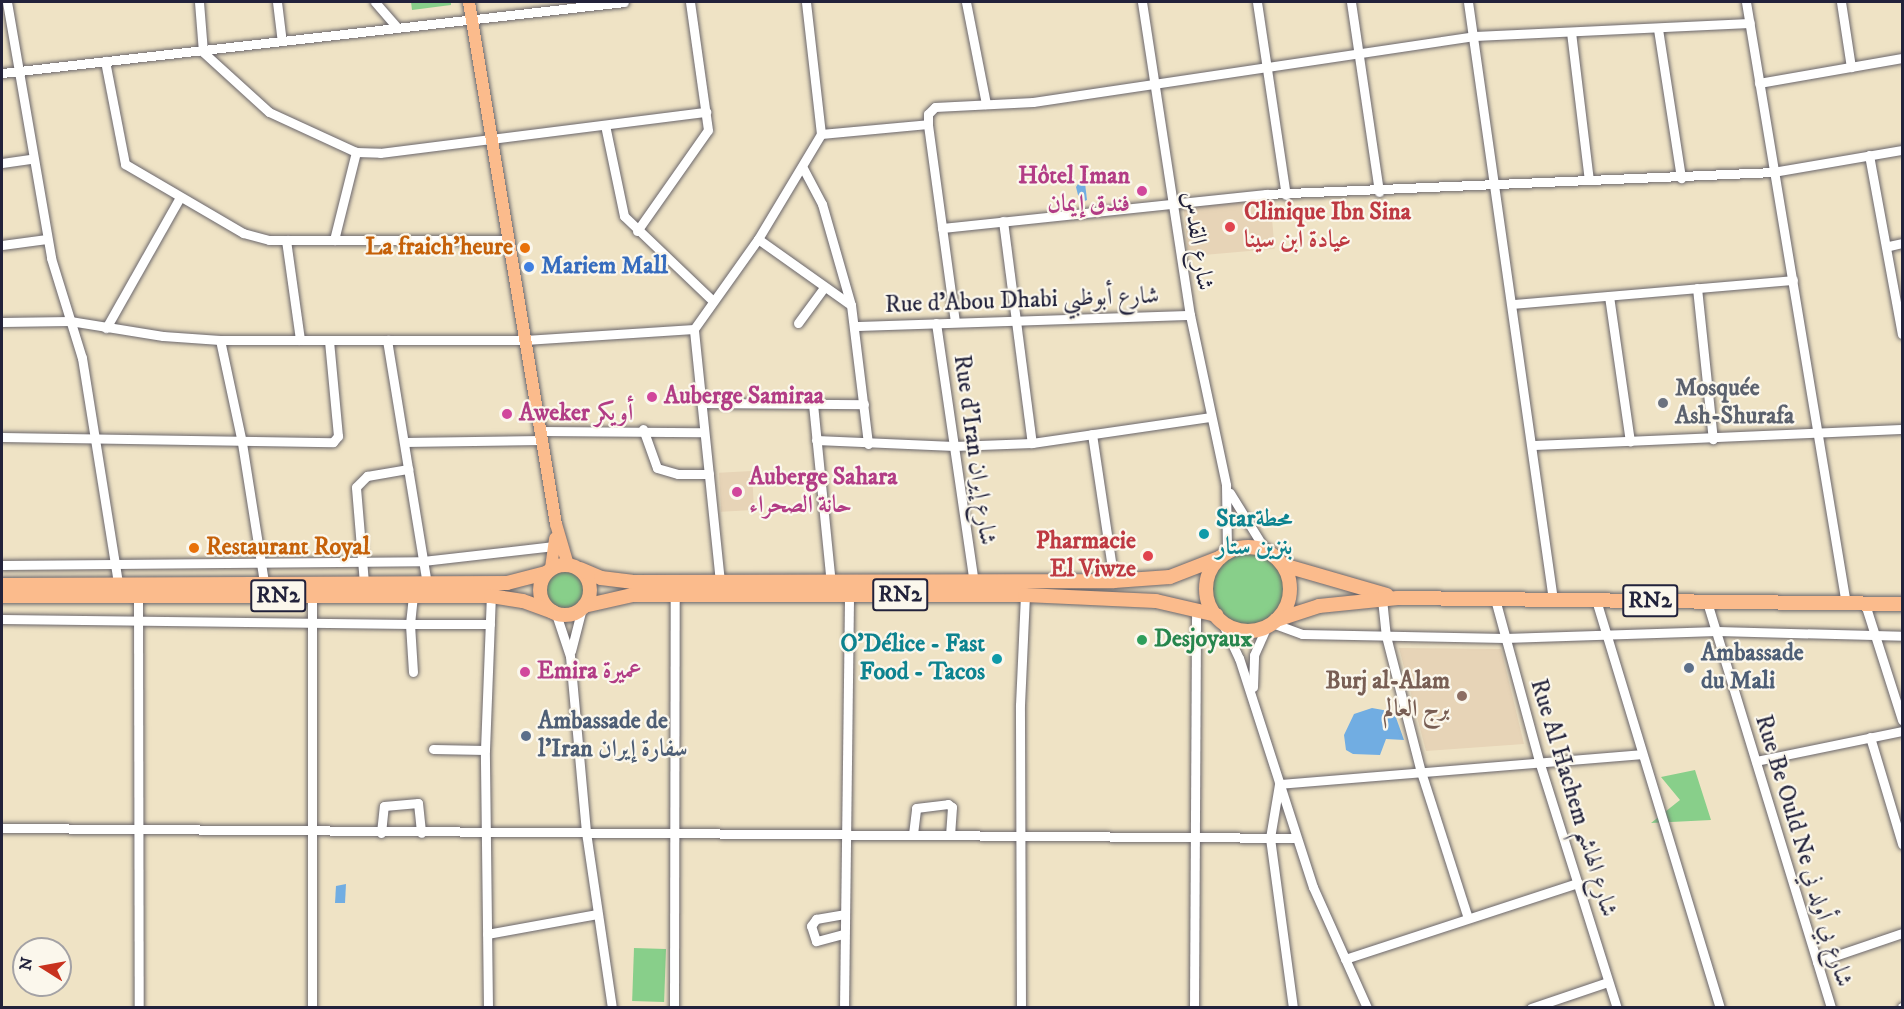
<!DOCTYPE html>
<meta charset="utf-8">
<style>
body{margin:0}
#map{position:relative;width:1904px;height:1009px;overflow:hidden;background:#efe3c5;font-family:"IM FELL DW Pica",Amiri,serif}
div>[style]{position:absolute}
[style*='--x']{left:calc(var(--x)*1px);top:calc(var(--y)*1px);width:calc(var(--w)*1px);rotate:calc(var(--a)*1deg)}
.built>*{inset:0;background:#e7d4b7;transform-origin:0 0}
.green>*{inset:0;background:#88cf8a;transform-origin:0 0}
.round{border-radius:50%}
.water>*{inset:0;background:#71ade2}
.roads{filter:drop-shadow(0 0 2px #6a666b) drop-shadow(0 0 2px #6a666b)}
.minor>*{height:9px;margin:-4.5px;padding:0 4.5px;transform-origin:4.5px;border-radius:4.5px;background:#fff}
.major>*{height:12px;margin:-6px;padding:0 6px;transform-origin:6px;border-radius:6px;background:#fbbb8c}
.highway>*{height:14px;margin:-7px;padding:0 7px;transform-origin:7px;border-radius:7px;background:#fbbb8c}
.highway>.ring{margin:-7px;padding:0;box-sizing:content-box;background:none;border:14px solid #fbbb8c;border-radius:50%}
.dots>*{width:16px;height:16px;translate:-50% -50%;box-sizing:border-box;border:3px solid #fbf7ec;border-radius:50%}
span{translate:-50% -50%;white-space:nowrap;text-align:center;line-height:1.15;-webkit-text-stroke:4.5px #fbf7ec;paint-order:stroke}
.shield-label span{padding:2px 4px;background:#fbf7ec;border:2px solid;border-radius:4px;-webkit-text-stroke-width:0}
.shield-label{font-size:22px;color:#22223b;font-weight:700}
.hotel-label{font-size:24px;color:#b23c85;font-weight:700}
.right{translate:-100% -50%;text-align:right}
.left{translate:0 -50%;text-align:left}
.health-label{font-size:24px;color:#be3a42;font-weight:700}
.street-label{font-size:24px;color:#22223b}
.food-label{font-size:24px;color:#c56008;font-weight:700}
.shop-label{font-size:24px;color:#366cbe;font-weight:700}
.worship-label{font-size:24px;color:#5b616d;font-weight:700}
.culture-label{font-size:24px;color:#0d838f;font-weight:700}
.leisure-label{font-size:24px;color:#27864d;font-weight:700}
.service-label{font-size:24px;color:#4e5e75;font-weight:700}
.education-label{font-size:24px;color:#785e54;font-weight:700}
.frame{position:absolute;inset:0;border:3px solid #22223b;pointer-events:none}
.north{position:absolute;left:12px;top:937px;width:60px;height:60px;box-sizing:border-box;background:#fbf7ec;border:2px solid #a4a2a5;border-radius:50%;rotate:281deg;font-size:16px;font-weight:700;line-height:24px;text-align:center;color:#22223b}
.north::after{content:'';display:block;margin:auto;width:21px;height:27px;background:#c8321e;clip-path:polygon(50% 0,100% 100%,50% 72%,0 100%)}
</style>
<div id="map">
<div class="built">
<i style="left:1270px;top:196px;width:53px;height:87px;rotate:85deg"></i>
<i style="left:752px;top:471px;width:39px;height:33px;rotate:87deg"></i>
<i style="clip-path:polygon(1399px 648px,1501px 649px,1524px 744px,1426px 751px)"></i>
</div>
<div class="green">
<i style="clip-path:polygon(411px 2px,451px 2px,451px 5px,412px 10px)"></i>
<i class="round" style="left:1210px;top:548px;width:78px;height:78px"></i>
<i class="round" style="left:545px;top:571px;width:40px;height:40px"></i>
<i style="clip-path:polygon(1695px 770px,1711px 820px,1651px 823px,1680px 800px,1661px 777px)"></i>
<i style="left:634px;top:948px;width:32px;height:53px;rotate:2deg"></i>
</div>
<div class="water">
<i style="clip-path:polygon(1080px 181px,1085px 183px,1087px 200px,1080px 203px,1076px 187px)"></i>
<i style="clip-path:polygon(1372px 708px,1394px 712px,1404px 740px,1386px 739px,1380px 755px,1353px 754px,1346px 750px,1344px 735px,1354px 714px)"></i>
<i style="clip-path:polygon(346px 884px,345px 903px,335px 903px,336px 886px)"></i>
</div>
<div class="roads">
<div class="minor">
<i style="--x:7;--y:2;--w:260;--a:80.2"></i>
<i style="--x:51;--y:258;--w:105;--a:72.8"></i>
<i style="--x:82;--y:358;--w:233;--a:80.9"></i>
<i style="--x:199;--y:2;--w:50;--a:85.4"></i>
<i style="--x:203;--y:52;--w:89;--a:42.3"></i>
<i style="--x:269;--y:112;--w:96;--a:24.7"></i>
<i style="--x:356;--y:152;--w:24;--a:2"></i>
<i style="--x:380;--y:153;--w:329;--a:-7.2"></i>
<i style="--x:277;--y:2;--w:39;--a:83"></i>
<i style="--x:375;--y:2;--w:33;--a:49"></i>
<i style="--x:966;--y:2;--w:104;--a:78.9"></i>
<i style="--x:1142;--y:2;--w:317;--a:81.3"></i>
<i style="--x:1190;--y:315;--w:174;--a:78"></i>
<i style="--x:1226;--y:485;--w:67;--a:89.1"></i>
<i style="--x:1257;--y:2;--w:195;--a:81.5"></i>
<i style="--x:1351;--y:2;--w:192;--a:81.6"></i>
<i style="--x:1468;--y:2;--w:604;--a:81.91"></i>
<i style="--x:1746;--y:2;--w:610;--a:80.57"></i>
<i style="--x:1841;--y:2;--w:66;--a:81.3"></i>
<i style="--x:1658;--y:29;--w:151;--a:81.2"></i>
<i style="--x:1571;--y:32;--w:149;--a:83.1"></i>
<i style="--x:105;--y:61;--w:105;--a:79"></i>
<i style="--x:125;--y:164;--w:137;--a:30.3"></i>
<i style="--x:243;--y:233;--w:27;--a:15"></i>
<i style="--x:269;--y:240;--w:239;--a:0"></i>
<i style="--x:2;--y:73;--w:626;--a:-6.51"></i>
<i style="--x:1759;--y:83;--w:145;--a:-9.9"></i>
<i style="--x:605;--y:125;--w:93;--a:78.2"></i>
<i style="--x:624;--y:216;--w:122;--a:43.7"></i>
<i style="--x:821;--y:134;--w:107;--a:-5.3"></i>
<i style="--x:1869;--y:155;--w:182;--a:79.6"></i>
<i style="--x:2;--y:163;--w:30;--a:-8"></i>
<i style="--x:803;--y:168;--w:41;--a:62.2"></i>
<i style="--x:822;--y:204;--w:105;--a:74"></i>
<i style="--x:851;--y:305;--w:140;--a:83"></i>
<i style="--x:1003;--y:221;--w:224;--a:82.6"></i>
<i style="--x:942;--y:228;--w:326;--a:-6"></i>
<i style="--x:1266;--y:194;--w:507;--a:-2.48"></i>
<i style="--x:1773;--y:172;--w:131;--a:-9.7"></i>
<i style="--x:637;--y:231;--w:123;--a:-54.9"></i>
<i style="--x:708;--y:130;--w:129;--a:-98"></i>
<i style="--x:758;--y:239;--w:114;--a:35.4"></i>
<i style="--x:286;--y:240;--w:101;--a:82"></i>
<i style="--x:334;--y:240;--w:91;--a:-76"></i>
<i style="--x:2;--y:245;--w:45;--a:-7.6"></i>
<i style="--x:1889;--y:246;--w:13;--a:-13"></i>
<i style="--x:1697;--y:288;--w:152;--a:84"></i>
<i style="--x:1609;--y:296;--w:147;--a:81.8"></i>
<i style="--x:1513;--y:304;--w:281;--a:-4.9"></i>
<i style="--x:2;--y:322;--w:68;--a:-0.8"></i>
<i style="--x:70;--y:321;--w:94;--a:9.2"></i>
<i style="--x:163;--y:336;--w:57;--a:4"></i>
<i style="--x:220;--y:340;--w:305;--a:0"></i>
<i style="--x:525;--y:340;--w:169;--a:-3.7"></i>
<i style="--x:955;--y:322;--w:200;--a:-97.8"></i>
<i style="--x:928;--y:124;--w:10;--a:-90"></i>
<i style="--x:928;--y:114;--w:10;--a:-45"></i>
<i style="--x:935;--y:107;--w:98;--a:-2.9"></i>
<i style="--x:1033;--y:102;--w:446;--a:-8.5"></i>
<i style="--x:1474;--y:36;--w:276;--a:-2.7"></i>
<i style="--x:798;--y:323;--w:42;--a:-53.7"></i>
<i style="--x:936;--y:323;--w:263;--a:81.7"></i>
<i style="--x:855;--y:326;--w:335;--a:-1.9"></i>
<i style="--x:106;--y:328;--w:150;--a:-60.5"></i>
<i style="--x:220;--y:340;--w:105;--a:77.9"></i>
<i style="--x:242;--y:443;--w:148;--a:81"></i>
<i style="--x:387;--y:340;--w:246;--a:80.7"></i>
<i style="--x:702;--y:403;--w:162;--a:0.4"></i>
<i style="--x:813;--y:404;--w:180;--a:84.3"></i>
<i style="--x:643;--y:429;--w:41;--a:70.3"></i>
<i style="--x:657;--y:468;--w:22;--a:16"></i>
<i style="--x:678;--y:474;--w:31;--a:0"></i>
<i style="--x:540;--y:431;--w:162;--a:0.4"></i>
<i style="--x:1092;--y:434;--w:149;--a:81.5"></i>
<i style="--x:2;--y:437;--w:331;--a:0.9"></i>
<i style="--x:333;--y:442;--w:8;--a:-50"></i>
<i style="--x:338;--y:436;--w:96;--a:-95.4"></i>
<i style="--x:816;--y:440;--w:138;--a:2.5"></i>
<i style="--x:954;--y:446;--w:78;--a:-2.2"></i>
<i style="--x:1032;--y:443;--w:181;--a:-8.3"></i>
<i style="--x:404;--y:442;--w:138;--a:-0.8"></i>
<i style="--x:1533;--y:445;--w:369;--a:-2.5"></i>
<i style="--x:1230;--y:493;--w:68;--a:58.2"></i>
<i style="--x:2;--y:565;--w:421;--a:-0.5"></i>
<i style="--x:423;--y:561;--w:132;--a:-6.5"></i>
<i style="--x:720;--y:582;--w:254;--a:-95.9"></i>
<i style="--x:694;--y:329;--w:110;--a:-54.6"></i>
<i style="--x:758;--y:239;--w:122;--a:-59"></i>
<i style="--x:821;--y:134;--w:133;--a:-96.5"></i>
<i style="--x:364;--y:583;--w:96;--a:-94.8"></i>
<i style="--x:356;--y:487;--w:16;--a:-45"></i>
<i style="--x:367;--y:476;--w:42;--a:-9.7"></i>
<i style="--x:312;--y:596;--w:412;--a:90"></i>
<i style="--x:138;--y:597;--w:411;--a:89.9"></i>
<i style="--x:1382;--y:599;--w:37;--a:84"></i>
<i style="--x:1386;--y:636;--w:140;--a:75.6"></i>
<i style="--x:1421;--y:772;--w:153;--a:72.2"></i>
<i style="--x:1495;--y:599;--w:168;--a:74.8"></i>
<i style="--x:1539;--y:761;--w:259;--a:72.5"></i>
<i style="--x:1596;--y:600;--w:426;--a:73.1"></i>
<i style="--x:1707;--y:602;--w:425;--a:73"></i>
<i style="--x:1865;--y:604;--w:122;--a:72.3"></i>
<i style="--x:556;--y:614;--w:44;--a:71.6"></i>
<i style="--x:570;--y:656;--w:177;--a:84.8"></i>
<i style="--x:586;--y:832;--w:178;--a:81.6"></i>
<i style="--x:2;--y:619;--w:408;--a:0.7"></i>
<i style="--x:410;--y:624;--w:28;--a:-84"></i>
<i style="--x:1222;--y:622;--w:40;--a:65"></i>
<i style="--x:1239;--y:658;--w:241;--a:72.1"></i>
<i style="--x:1313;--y:887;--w:133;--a:65.9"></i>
<i style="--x:1272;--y:623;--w:32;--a:20"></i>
<i style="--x:1302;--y:634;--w:203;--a:1.1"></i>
<i style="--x:1505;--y:638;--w:212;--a:-1.9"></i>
<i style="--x:1717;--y:631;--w:185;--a:1.5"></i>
<i style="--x:571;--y:651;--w:44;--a:-75.7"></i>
<i style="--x:413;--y:672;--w:48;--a:-93.6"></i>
<i style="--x:410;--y:624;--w:80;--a:0"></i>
<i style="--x:1253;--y:687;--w:32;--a:-88"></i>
<i style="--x:1254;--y:655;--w:32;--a:-66"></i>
<i style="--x:1870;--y:737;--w:112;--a:73.3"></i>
<i style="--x:433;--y:749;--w:52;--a:1.1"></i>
<i style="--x:1756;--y:761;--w:149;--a:-11.6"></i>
<i style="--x:2;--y:828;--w:1294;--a:0.44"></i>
<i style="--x:381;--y:833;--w:27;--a:-84"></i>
<i style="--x:384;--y:806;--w:34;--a:-5"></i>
<i style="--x:418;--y:803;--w:30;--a:84"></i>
<i style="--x:913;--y:834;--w:26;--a:-83"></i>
<i style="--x:916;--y:808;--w:32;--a:-7"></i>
<i style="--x:948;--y:804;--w:5;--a:37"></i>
<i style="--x:952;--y:807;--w:26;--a:94"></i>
<i style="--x:487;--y:934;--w:112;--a:-10.3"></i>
<i style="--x:843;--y:934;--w:28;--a:165"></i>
<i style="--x:816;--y:941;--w:16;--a:-108"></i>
<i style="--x:811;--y:926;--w:9;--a:-54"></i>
<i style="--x:816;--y:919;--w:27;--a:-10"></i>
<i style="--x:1345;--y:959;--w:245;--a:-18.1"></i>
<i style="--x:1817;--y:962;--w:90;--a:-18.8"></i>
<i style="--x:488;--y:1008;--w:258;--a:-90.7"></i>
<i style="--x:485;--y:750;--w:154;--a:-87.8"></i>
<i style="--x:674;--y:1008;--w:413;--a:-89.9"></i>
<i style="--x:844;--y:1008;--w:413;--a:-89.3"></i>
<i style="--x:1021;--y:1008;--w:303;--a:-90.2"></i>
<i style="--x:1020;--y:705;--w:110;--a:-87.4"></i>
<i style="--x:1194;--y:1008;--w:399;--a:-89.7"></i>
<i style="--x:1293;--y:1008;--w:172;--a:-97.7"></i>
<i style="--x:1270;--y:838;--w:55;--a:-80.5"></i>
<i style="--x:1279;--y:784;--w:364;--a:-4.7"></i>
<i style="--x:1531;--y:1008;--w:81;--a:-18.7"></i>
<i style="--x:1902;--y:1008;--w:1;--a:-90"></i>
</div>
<div class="major">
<i style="--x:469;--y:2;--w:529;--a:80.54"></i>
<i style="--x:556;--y:524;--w:43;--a:73.7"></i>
<i style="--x:551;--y:568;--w:30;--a:-82"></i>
</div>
<div class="highway">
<i class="ring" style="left:1206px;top:547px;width:70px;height:70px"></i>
<i class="ring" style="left:540px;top:565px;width:36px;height:36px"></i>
<i style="--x:1283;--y:565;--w:108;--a:16.1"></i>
<i style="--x:580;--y:569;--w:23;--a:23"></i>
<i style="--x:601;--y:578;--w:31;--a:7"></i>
<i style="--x:632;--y:582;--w:482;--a:-0.1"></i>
<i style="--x:1114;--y:581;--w:56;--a:-4.1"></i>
<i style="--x:1170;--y:577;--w:53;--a:-21.2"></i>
<i style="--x:2;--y:585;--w:505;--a:-0.23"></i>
<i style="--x:507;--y:583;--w:40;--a:-14.4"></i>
<i style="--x:2;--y:596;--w:489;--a:0"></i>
<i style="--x:491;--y:596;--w:32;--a:9"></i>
<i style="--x:523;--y:601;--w:32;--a:20"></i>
<i style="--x:584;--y:606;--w:49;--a:-12.9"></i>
<i style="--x:632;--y:595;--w:393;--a:0"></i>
<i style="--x:1025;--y:595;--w:131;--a:2.6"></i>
<i style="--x:1156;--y:601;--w:62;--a:13.1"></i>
<i style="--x:1276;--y:620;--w:45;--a:-18"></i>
<i style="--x:1319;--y:606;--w:79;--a:-5.8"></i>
<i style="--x:1398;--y:598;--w:504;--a:0.68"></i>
</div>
</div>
<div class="dots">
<i style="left:1142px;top:191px;background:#d1479c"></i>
<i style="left:1230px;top:227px;background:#e0444e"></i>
<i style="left:525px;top:248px;background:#e8710a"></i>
<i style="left:529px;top:267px;background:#3f7fe0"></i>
<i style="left:652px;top:397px;background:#d1479c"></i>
<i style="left:1663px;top:403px;background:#6b7280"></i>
<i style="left:507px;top:414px;background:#d1479c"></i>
<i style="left:737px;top:492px;background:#d1479c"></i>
<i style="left:1204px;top:534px;background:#0f9aa8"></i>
<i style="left:194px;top:548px;background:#e8710a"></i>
<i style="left:1148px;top:556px;background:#e0444e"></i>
<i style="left:1142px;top:640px;background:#2e9e5b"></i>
<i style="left:997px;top:659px;background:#0f9aa8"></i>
<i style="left:1689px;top:668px;background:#5c6f8a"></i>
<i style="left:525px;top:672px;background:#d1479c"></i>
<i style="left:1462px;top:696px;background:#8d6e63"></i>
<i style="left:526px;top:736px;background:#5c6f8a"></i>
</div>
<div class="shield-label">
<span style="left:900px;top:595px">RN2</span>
<span style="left:278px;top:596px">RN2</span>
<span style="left:1650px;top:601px">RN2</span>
</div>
<div class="hotel-label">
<span class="right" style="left:1130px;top:191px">Hôtel Iman<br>فندق إيمان</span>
<span class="left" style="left:664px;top:397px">Auberge Samiraa</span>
<span class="left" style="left:519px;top:414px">Aweker أويكر</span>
<span class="left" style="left:749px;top:492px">Auberge Sahara<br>حانة الصحراء</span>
<span class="left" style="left:537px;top:672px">Emira عميرة</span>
</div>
<div class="health-label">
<span class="left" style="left:1244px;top:227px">Clinique Ibn Sina<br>عيادة ابن سينا</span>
<span class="right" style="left:1136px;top:556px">Pharmacie<br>El Viwze</span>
</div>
<div class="street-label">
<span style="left:1197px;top:241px;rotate:81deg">شارع القدس</span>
<span style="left:1022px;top:301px;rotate:-2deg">Rue d'Abou Dhabi شارع أبوظبي</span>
<span style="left:974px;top:450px;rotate:82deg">Rue d'Iran شارع إيران</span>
<span style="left:1573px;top:798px;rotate:73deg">Rue Al Hachem شارع الهاشم</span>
<span style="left:1803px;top:851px;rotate:73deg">Rue Be Ould Ne شارع بي أولد ني</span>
</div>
<div class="food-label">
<span class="right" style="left:513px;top:248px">La fraich'heure</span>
<span class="left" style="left:206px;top:548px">Restaurant Royal</span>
</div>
<div class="shop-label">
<span class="left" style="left:541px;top:267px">Mariem Mall</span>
</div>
<div class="worship-label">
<span class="left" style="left:1675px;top:403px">Mosquée<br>Ash-Shurafa</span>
</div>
<div class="culture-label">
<span class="left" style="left:1216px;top:534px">Starمحطة<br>بنزين ستار</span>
<span class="right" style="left:985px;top:659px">O'Délice - Fast<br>Food - Tacos</span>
</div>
<div class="leisure-label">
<span class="left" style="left:1154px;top:640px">Desjoyaux</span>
</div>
<div class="service-label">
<span class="left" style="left:1701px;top:668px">Ambassade<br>du Mali</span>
<span class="left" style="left:538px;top:736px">Ambassade de<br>l'Iran سفارة إيران</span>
</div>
<div class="education-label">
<span class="right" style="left:1450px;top:696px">Burj al-Alam<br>برج العالم</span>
</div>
<div class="frame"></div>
<div class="north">N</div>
</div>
